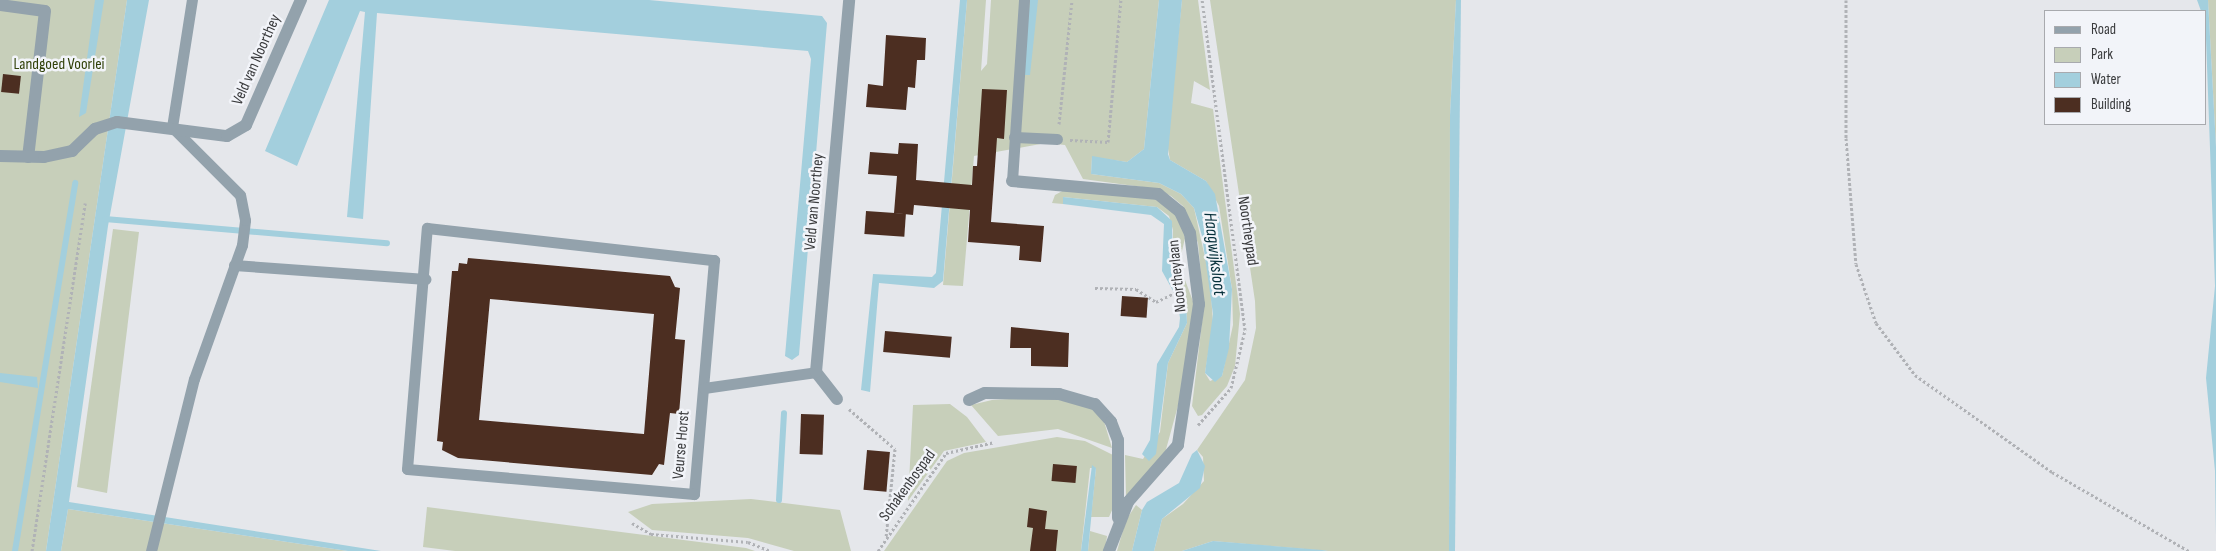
<!DOCTYPE html>
<style>
body{margin:0}
#map{position:relative;width:2216px;height:551px;overflow:hidden;background:#e5e7eb;font-family:"Sofia Sans Condensed",sans-serif}
div>[style]{position:absolute}
[style*='--x']{left:calc(var(--x)*1px);top:calc(var(--y)*1px);width:calc(var(--w)*1px);rotate:calc(var(--a)*1deg)}
.green>*{inset:0;background:#c7cfba}
.water>*{inset:0;background:#a3cfdd}
.stream>*{height:6px;margin:-3px;padding:0 3px;transform-origin:3px;border-radius:3px;background:#a3cfdd}
.building>*{inset:0;background:#4c2e21;transform-origin:0 0}
.path>*{height:3px;margin-top:-1.5px;transform-origin:0;background:repeating-linear-gradient(90deg,#b0b2b6 0 2.5px,transparent 0 5px)}
.lane>*{height:11px;margin:-5.5px;padding:0 5.5px;transform-origin:5.5px;border-radius:5.5px;background:#93a2ac}
.street>*{height:12px;margin:-6px;padding:0 6px;transform-origin:6px;border-radius:6px;background:#93a2ac}
span{translate:-50% -50%;white-space:nowrap;text-align:center;line-height:1.15;-webkit-text-stroke:5px #f2f4f9;paint-order:stroke}
.street-label{font-size:16px;color:#3a3b3d}
.park-label{font-size:16px;color:#314109}
.water-label{font-size:18px;color:#052f3a;font-style:italic}
.legend{position:absolute;left:2044px;top:10px;width:162px;height:115px;box-sizing:border-box;background:#f2f4f9;border:1px solid #a8aaae;margin:0;padding:6px 9px;list-style:none;font-size:15px;color:#3a3b3d}
.legend li{display:flex;align-items:center;gap:10px;height:25px}
.legend b{width:25px;border:1px solid #a8aaae}
</style>
<div id="map">
<div class="green">
<i style="clip-path:polygon(0 0,127px 0,46px 551px,0 551px)"></i>
<i style="clip-path:polygon(967px 0,986px 0,981px 71px,987px 64px,991px 0,1159px 0,1144px 149px,1127px 162px,1092px 157px,1091px 174px,1159px 183px,1181px 194px,1194px 208px,1210px 280px,1213px 323px,1205px 373px,1210px 381px,1222px 376px,1233px 325px,1232px 289px,1219px 206px,1206px 181px,1170px 160px,1167px 143px,1182px 0,1198px 0,1210px 90px,1194px 81px,1191px 103px,1213px 109px,1240px 314px,1235px 366px,1227px 386px,1202px 415px,1198px 416px,1192px 406px,1204px 306px,1198px 243px,1183px 206px,1171px 196px,1157px 189px,1083px 179px,1065px 145px,1046px 143px,974px 156px,963px 286px,943px 285px)"></i>
<i style="clip-path:polygon(1210px 0,1456px 0,1450px 115px,1449px 551px,1328px 551px,1213px 541px,1182px 551px,1154px 551px,1162px 519px,1183px 504px,1204px 481px,1203px 457px,1197px 450px,1245px 380px,1256px 328px,1255px 301px)"></i>
<i style="clip-path:polygon(2208px 0,2216px 0,2216px 147px)"></i>
<i style="clip-path:polygon(1066px 189px,1153px 198px,1173px 210px,1182px 226px,1185px 238px,1179px 264px,1194px 304px,1184px 384px,1165px 453px,1126px 496px,1125px 455px,1143px 459px,1160px 432px,1168px 363px,1187px 323px,1186px 300px,1173px 272px,1173px 230px,1169px 216px,1157px 207px,1063px 197px,1063px 204px,1052px 203px,1055px 195px)"></i>
<i style="clip-path:polygon(113px 229px,139px 232px,107px 493px,77px 487px)"></i>
<i style="clip-path:polygon(1045px 397px,1093px 407px,1103px 418px,1112px 448px,1058px 429px,998px 436px,971px 405px,992px 400px)"></i>
<i style="clip-path:polygon(950px 404px,967px 417px,986px 442px,944px 451px,908px 501px,913px 405px)"></i>
<i style="clip-path:polygon(1057px 437px,1085px 441px,1115px 456px,1113px 508px,1109px 517px,1091px 517px,1096px 468px,1090px 468px,1081px 551px,884px 551px,947px 461px,964px 453px)"></i>
<i style="clip-path:polygon(751px 499px,840px 510px,851px 551px,794px 551px,748px 538px,652px 530px,628px 512px,652px 504px)"></i>
<i style="clip-path:polygon(1136px 505px,1142px 510px,1132px 551px,1117px 551px,1126px 520px)"></i>
<i style="clip-path:polygon(427px 507px,746px 548px,755px 551px,455px 551px,423px 547px)"></i>
<i style="clip-path:polygon(68px 509px,348px 551px,61px 551px)"></i>
<i style="clip-path:polygon(1090px 531px,1107px 536px,1105px 551px,1088px 551px)"></i>
</div>
<div class="water">
<i style="clip-path:polygon(95px 0,104px 0,86px 113px,79px 117px)"></i>
<i style="clip-path:polygon(127px 0,149px 0,108px 226px,69px 502px,381px 551px,348px 551px,68px 509px,61px 551px,46px 551px)"></i>
<i style="clip-path:polygon(329px 0,649px 0,822px 16px,827px 23px,799px 355px,792px 360px,785px 356px,811px 59px,808px 51px,377px 13px,363px 219px,347px 217px,365px 12px,360px 11px,297px 166px,265px 151px)"></i>
<i style="clip-path:polygon(960px 0,967px 0,943px 281px,934px 288px,879px 283px,870px 392px,861px 390px,873px 274px,932px 277px,936px 273px)"></i>
<i style="clip-path:polygon(1030px 0,1038px 0,1030px 75px,1023px 75px)"></i>
<i style="clip-path:polygon(1159px 0,1182px 0,1168px 154px,1170px 160px,1206px 181px,1215px 194px,1232px 289px,1229px 348px,1222px 376px,1215px 382px,1205px 373px,1213px 314px,1202px 236px,1194px 208px,1181px 194px,1159px 183px,1091px 174px,1092px 156px,1127px 162px,1144px 149px)"></i>
<i style="clip-path:polygon(1456px 0,1461px 0,1455px 551px,1449px 551px,1450px 115px)"></i>
<i style="clip-path:polygon(2197px 0,2208px 0,2216px 147px,2216px 536px,2215px 471px,2206px 378px,2215px 286px,2205px 11px,2201px 11px)"></i>
<i style="clip-path:polygon(1063px 197px,1157px 207px,1172px 221px,1173px 272px,1186px 300px,1187px 323px,1168px 363px,1156px 454px,1149px 461px,1142px 454px,1150px 440px,1157px 364px,1179px 327px,1180px 318px,1177px 298px,1162px 271px,1164px 224px,1151px 215px,1063px 204px)"></i>
<i style="clip-path:polygon(0 373px,37px 377px,38px 388px,0 382px)"></i>
<i style="clip-path:polygon(1197px 450px,1205px 466px,1200px 488px,1162px 519px,1154px 551px,1132px 551px,1142px 510px,1147px 502px,1179px 483px,1192px 454px)"></i>
<i style="clip-path:polygon(1092px 465px,1096px 468px,1088px 551px,1081px 551px)"></i>
<i style="clip-path:polygon(1213px 541px,1322px 550px,1328px 551px,1182px 551px)"></i>
</div>
<div class="stream">
<i style="--x:105;--y:219;--w:283;--a:4.9"></i>
<i style="--x:779;--y:500;--w:87;--a:-86.7"></i>
<i style="--x:15;--y:551;--w:373;--a:-80.7"></i>
</div>
<div class="building">
<i style="clip-path:polygon(886px 35px,926px 38px,925px 60px,917px 60px,915px 88px,908px 87px,906px 110px,866px 107px,868px 84px,883px 86px)"></i>
<i style="left:3px;top:74px;width:18px;height:18px;rotate:6deg"></i>
<i style="clip-path:polygon(982px 89px,1007px 90px,1004px 139px,997px 138px,991px 222px,1044px 226px,1041px 262px,1019px 260px,1020px 246px,968px 242px,970px 210px,914px 205px,913px 215px,894px 213px,897px 176px,868px 174px,870px 152px,898px 154px,899px 143px,918px 144px,916px 180px,972px 185px,973px 166px,977px 166px)"></i>
<i style="left:866px;top:211px;width:40px;height:23px;rotate:4deg"></i>
<i style="clip-path:polygon(evenodd,468px 258px,670px 276px,675px 287px,680px 288px,675px 339px,685px 340px,679px 414px,670px 413px,664px 465px,659px 464px,652px 475px,458px 458px,442px 450px,443px 442px,437px 441px,452px 271px,458px 271px,459px 263px,467px 264px,468px 258px,490px 299px,654px 314px,644px 434px,479px 420px,490px 299px)"></i>
<i style="left:1122px;top:296px;width:26px;height:20px;rotate:4deg"></i>
<i style="clip-path:polygon(1011px 327px,1069px 333px,1068px 367px,1031px 366px,1031px 348px,1010px 348px)"></i>
<i style="left:885px;top:331px;width:67px;height:21px;rotate:5deg"></i>
<i style="left:801px;top:414px;width:23px;height:40px;rotate:2deg"></i>
<i style="left:867px;top:450px;width:23px;height:40px;rotate:5deg"></i>
<i style="left:1053px;top:464px;width:24px;height:17px;rotate:5deg"></i>
<i style="clip-path:polygon(1029px 508px,1047px 511px,1045px 529px,1058px 530px,1056px 551px,1030px 551px,1033px 528px,1027px 527px)"></i>
</div>
<div class="path">
<i style="--x:1846;--y:0;--w:138;--a:90"></i>
<i style="--x:1846;--y:138;--w:126;--a:85.5"></i>
<i style="--x:1856;--y:264;--w:62;--a:71.3"></i>
<i style="--x:1876;--y:323;--w:65;--a:53.1"></i>
<i style="--x:1915;--y:375;--w:168;--a:35.3"></i>
<i style="--x:2052;--y:472;--w:158;--a:30"></i>
<i style="--x:1059;--y:124;--w:125;--a:-84"></i>
<i style="--x:1070;--y:140;--w:38;--a:3"></i>
<i style="--x:1108;--y:142;--w:143;--a:-84.8"></i>
<i style="--x:1095;--y:288;--w:41;--a:1.4"></i>
<i style="--x:1136;--y:289;--w:24;--a:33"></i>
<i style="--x:1156;--y:302;--w:28;--a:-26"></i>
<i style="--x:849;--y:409;--w:61;--a:41"></i>
<i style="--x:895;--y:449;--w:88;--a:95.8"></i>
<i style="--x:1198;--y:425;--w:50;--a:-48.3"></i>
<i style="--x:1231;--y:388;--w:60;--a:-76.4"></i>
<i style="--x:1245;--y:330;--w:333;--a:-97.4"></i>
<i style="--x:632;--y:523;--w:22;--a:30"></i>
<i style="--x:651;--y:534;--w:97;--a:4.7"></i>
<i style="--x:748;--y:542;--w:24;--a:22"></i>
<i style="--x:32;--y:551;--w:352;--a:-81.3"></i>
<i style="--x:878;--y:551;--w:119;--a:-55.2"></i>
<i style="--x:946;--y:453;--w:50;--a:-12.7"></i>
</div>
<div class="lane">
<i style="--x:1014;--y:137;--w:43;--a:2.7"></i>
<i style="--x:1012;--y:181;--w:181;--a:-86.2"></i>
<i style="--x:427;--y:228;--w:289;--a:6.4"></i>
<i style="--x:714;--y:260;--w:235;--a:94.9"></i>
<i style="--x:694;--y:494;--w:288;--a:-175"></i>
<i style="--x:407;--y:469;--w:242;--a:-85.3"></i>
<i style="--x:234;--y:265;--w:192;--a:4.2"></i>
<i style="--x:704;--y:388;--w:113;--a:-8.1"></i>
<i style="--x:151;--y:551;--w:177;--a:-76"></i>
<i style="--x:194;--y:379;--w:142;--a:-70.3"></i>
<i style="--x:242;--y:245;--w:25;--a:-83"></i>
<i style="--x:245;--y:220;--w:25;--a:-101"></i>
<i style="--x:240;--y:195;--w:96;--a:-135"></i>
<i style="--x:172;--y:127;--w:129;--a:-81.1"></i>
</div>
<div class="street">
<i style="--x:0;--y:5;--w:45;--a:7.6"></i>
<i style="--x:45;--y:11;--w:147;--a:96.6"></i>
<i style="--x:0;--y:156;--w:44;--a:1.3"></i>
<i style="--x:44;--y:157;--w:29;--a:-12"></i>
<i style="--x:72;--y:151;--w:32;--a:-44"></i>
<i style="--x:95;--y:129;--w:23;--a:-18"></i>
<i style="--x:117;--y:122;--w:111;--a:7.3"></i>
<i style="--x:227;--y:136;--w:22;--a:-30"></i>
<i style="--x:246;--y:125;--w:137;--a:-66.3"></i>
<i style="--x:1012;--y:181;--w:147;--a:5.1"></i>
<i style="--x:1158;--y:194;--w:28;--a:39"></i>
<i style="--x:1180;--y:212;--w:23;--a:65"></i>
<i style="--x:1190;--y:233;--w:72;--a:82.8"></i>
<i style="--x:1199;--y:304;--w:143;--a:98.5"></i>
<i style="--x:1178;--y:445;--w:76;--a:131.3"></i>
<i style="--x:1128;--y:502;--w:53;--a:111.2"></i>
<i style="--x:837;--y:399;--w:34;--a:-128"></i>
<i style="--x:816;--y:372;--w:373;--a:-84.9"></i>
<i style="--x:969;--y:400;--w:17;--a:-24"></i>
<i style="--x:985;--y:393;--w:74;--a:0.8"></i>
<i style="--x:1059;--y:394;--w:37;--a:16"></i>
<i style="--x:1095;--y:404;--w:24;--a:48"></i>
<i style="--x:1111;--y:422;--w:19;--a:69"></i>
<i style="--x:1118;--y:440;--w:78;--a:90"></i>
</div>
<div class="street-label">
<span style="left:257px;top:60px;rotate:-66deg">Veld van Noorthey</span>
<span style="left:815px;top:202px;rotate:-85deg">Veld van Noorthey</span>
<span style="left:1247px;top:231px;rotate:82deg">Noortheypad</span>
<span style="left:1178px;top:276px;rotate:-96deg">Noortheylaan</span>
<span style="left:682px;top:445px;rotate:-85deg">Veurse Horst</span>
<span style="left:908px;top:486px;rotate:-54deg">Schakenbospad</span>
</div>
<div class="park-label">
<span style="left:59px;top:65px">Landgoed Voorlei</span>
</div>
<div class="water-label">
<span style="left:1214px;top:254px;rotate:83deg">Haagwijksloot</span>
</div>
<ul class="legend">
<li><b style="height:6px;background:#93a2ac"></b>Road</li>
<li><b style="height:14px;background:#c7cfba"></b>Park</li>
<li><b style="height:14px;background:#a3cfdd"></b>Water</li>
<li><b style="height:14px;background:#4c2e21"></b>Building</li>
</ul>
</div>
